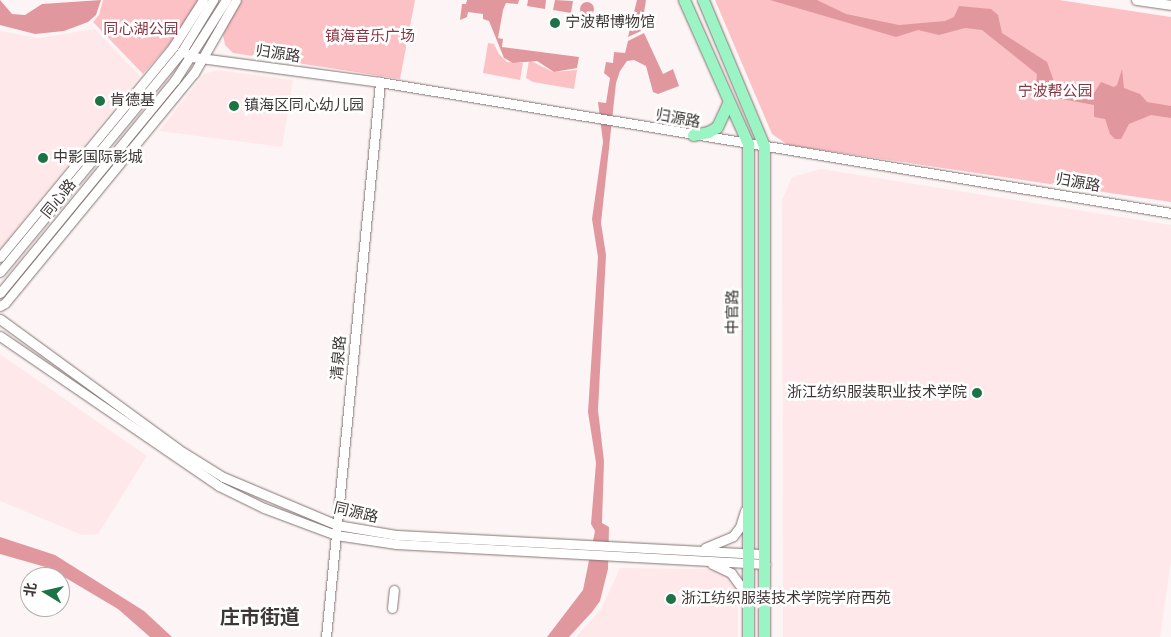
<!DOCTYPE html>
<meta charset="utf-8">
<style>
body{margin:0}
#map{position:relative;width:1171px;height:637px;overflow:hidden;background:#fdf5f5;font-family:Signika,"Noto Sans SC",sans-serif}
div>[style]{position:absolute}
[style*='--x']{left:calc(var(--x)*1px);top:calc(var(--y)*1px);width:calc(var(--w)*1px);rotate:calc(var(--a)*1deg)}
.built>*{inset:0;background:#ffe8e9}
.green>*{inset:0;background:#fcc1c5}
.water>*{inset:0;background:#e0989e}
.round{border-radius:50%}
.roads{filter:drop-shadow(0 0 1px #847373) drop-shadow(0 0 1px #847373)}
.minor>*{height:9px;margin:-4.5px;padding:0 4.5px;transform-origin:4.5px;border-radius:4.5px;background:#fff}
.major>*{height:11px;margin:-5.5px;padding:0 5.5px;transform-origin:5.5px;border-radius:5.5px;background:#9bf4c3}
.dots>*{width:14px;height:14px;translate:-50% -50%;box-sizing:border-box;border:2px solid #fff;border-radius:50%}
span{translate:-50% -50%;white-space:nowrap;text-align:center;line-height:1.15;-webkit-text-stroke:5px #fff;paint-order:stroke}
.poi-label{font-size:15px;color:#3e3737}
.left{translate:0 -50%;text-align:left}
.right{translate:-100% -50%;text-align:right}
.park-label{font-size:15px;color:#8a3441}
.street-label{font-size:15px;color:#3e3737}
.district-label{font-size:20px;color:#3e3737;font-weight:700}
.north{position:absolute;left:20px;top:567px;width:50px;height:50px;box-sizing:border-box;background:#fff;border:1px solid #b2afaf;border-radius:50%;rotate:279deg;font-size:14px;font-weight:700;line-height:20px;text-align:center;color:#3e3737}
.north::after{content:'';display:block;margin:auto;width:18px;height:22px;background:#1c7346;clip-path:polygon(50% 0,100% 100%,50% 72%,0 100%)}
</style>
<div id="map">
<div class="built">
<i style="clip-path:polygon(95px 29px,140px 76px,0 249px,0 31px,38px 38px)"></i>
<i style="clip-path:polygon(218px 70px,293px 80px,282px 147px,159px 131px,204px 74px)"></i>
<i style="clip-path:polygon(821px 169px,1171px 225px,1171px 561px,1160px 637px,783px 637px,782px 200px,792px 177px)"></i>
<i style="clip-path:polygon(0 354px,147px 456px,98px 534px,82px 535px,0 501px)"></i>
<i style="clip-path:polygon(620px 568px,709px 569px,724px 573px,738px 588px,738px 637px,576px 637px,601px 609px)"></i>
</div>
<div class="green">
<i style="clip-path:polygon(103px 0,198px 0,179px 33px,143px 74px,93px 22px,99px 15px)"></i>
<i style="clip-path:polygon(239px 0,415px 0,400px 79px,233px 53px,225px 45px,223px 35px)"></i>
<i style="clip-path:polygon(715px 0,1059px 0,1171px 17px,1171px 202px,788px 145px,772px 134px)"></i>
<i style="clip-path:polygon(488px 43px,494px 44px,499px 54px,507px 62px,523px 63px,520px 80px,483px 73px)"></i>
<i style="clip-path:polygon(529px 60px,553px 72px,577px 70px,574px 89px,533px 82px,526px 78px)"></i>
</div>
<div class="water">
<i style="clip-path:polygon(0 0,12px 14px,25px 15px,42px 4px,101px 0,96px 15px,88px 22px,64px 31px,35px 34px,0 25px)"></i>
<i style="clip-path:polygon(467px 0,519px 0,518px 4px,506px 3px,503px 10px,498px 38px,503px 39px,502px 47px,579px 57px,577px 68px,554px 72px,537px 61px,513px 63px,504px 58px,489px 21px,483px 19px,483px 14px,468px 12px,467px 17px,460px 20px,462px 4px,466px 4px)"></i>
<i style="clip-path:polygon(528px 0,546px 0,545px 9px,527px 6px)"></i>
<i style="clip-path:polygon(555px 0,573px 1px,571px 13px,553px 10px)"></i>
<i style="clip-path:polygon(637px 0,646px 0,641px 31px,628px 37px)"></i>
<i style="clip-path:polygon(770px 0,817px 0,846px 14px,899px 25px,945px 21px,954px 17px,959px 6px,991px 9px,998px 15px,1002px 33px,1047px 62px,1056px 87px,1094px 93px,1101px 82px,1114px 87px,1117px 85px,1122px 69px,1124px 88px,1140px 94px,1147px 102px,1171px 106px,1171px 118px,1151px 115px,1129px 124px,1121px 139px,1115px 139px,1110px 134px,1105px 119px,1094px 117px,1094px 105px,1035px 94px,1037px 74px,982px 30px,965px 28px,939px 35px,918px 30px,896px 37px)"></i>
<i class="round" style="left:580px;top:2px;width:14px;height:14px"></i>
<i style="clip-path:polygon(644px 33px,663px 74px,673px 69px,679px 86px,658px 94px,653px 92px,646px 66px,634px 60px,627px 61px,620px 71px,616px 83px,601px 223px,606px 255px,598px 410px,604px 461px,602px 523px,609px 527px,608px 569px,600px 601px,592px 612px,569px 637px,547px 637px,583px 590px,595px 531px,591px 524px,596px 463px,588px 412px,598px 257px,592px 219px,603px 142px,598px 102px,606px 103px,610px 78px,604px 73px,606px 62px,613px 63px,614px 52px,625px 53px,628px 41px)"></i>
<i style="clip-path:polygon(0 537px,55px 555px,144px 611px,172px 637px,150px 637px,118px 609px,49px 568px,0 554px)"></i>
</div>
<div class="roads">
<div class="minor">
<i style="--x:1136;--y:0;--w:35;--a:8"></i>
<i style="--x:182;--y:51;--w:13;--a:29"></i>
<i style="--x:193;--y:57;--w:189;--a:7.6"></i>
<i style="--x:380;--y:82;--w:802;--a:9.4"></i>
<i style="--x:0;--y:257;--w:272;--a:-50.5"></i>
<i style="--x:173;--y:47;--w:56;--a:-57.4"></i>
<i style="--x:0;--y:272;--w:286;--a:-50.5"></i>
<i style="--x:182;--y:51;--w:60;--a:-58.7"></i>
<i style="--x:0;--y:293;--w:276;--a:-50.6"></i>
<i style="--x:175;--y:80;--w:95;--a:-57.5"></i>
<i style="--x:0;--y:306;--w:6;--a:-31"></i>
<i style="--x:5;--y:303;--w:298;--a:-50.6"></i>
<i style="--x:194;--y:73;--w:84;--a:-60.1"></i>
<i style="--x:0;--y:319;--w:220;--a:36.1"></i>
<i style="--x:178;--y:449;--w:53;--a:31.9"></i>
<i style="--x:223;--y:477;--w:124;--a:22.8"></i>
<i style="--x:337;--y:525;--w:61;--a:9.5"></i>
<i style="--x:397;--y:535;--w:368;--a:3"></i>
<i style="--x:0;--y:336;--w:265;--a:34.4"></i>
<i style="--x:219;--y:486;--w:50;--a:26.1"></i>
<i style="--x:264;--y:508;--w:77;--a:20.6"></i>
<i style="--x:336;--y:535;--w:61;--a:8.5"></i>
<i style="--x:396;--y:544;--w:370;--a:3.1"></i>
<i style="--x:705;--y:548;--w:30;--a:-23"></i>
<i style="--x:733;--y:536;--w:11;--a:-52"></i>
<i style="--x:740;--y:527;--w:17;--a:-73"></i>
<i style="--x:712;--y:564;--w:21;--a:25"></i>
<i style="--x:731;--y:573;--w:27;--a:54"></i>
<i style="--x:392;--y:608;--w:18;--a:-84"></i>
<i style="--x:326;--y:637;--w:558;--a:-84.44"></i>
</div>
<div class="major">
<i style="--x:684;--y:0;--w:158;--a:66"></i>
<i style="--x:748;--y:144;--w:493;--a:90"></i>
<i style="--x:703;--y:0;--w:158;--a:67.3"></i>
<i style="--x:764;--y:146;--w:491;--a:90"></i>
<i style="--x:693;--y:135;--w:15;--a:-11"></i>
<i style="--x:708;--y:132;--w:10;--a:-29"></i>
<i style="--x:717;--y:127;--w:26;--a:-65"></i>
</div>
</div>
<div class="dots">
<i style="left:555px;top:23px;background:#1c7346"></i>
<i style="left:100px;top:101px;background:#1c7346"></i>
<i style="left:234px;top:106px;background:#1c7346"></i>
<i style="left:43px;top:158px;background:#1c7346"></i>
<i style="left:977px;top:393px;background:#1c7346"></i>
<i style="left:671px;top:599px;background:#1c7346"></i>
</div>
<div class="poi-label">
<span class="left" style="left:565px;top:23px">宁波帮博物馆</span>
<span class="left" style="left:110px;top:101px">肯德基</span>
<span class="left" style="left:244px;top:106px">镇海区同心幼儿园</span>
<span class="left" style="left:53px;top:158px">中影国际影城</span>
<span class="right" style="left:967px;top:393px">浙江纺织服装职业技术学院</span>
<span class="left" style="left:681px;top:599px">浙江纺织服装技术学院学府西苑</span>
</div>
<div class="park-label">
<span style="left:141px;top:30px">同心湖公园</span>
<span style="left:370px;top:37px">镇海音乐广场</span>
<span style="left:1055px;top:92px">宁波帮公园</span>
</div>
<div class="street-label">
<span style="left:278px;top:54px;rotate:8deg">归源路</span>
<span style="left:678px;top:119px;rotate:10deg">归源路</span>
<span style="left:1078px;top:183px;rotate:10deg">归源路</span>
<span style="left:59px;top:199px;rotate:-51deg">同心路</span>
<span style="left:733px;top:312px;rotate:-90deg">中官路</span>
<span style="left:339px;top:358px;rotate:-85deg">清泉路</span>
<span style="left:356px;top:513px;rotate:13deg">同源路</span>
</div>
<div class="district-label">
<span style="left:260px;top:617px">庄市街道</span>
</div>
<div class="north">北</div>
</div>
